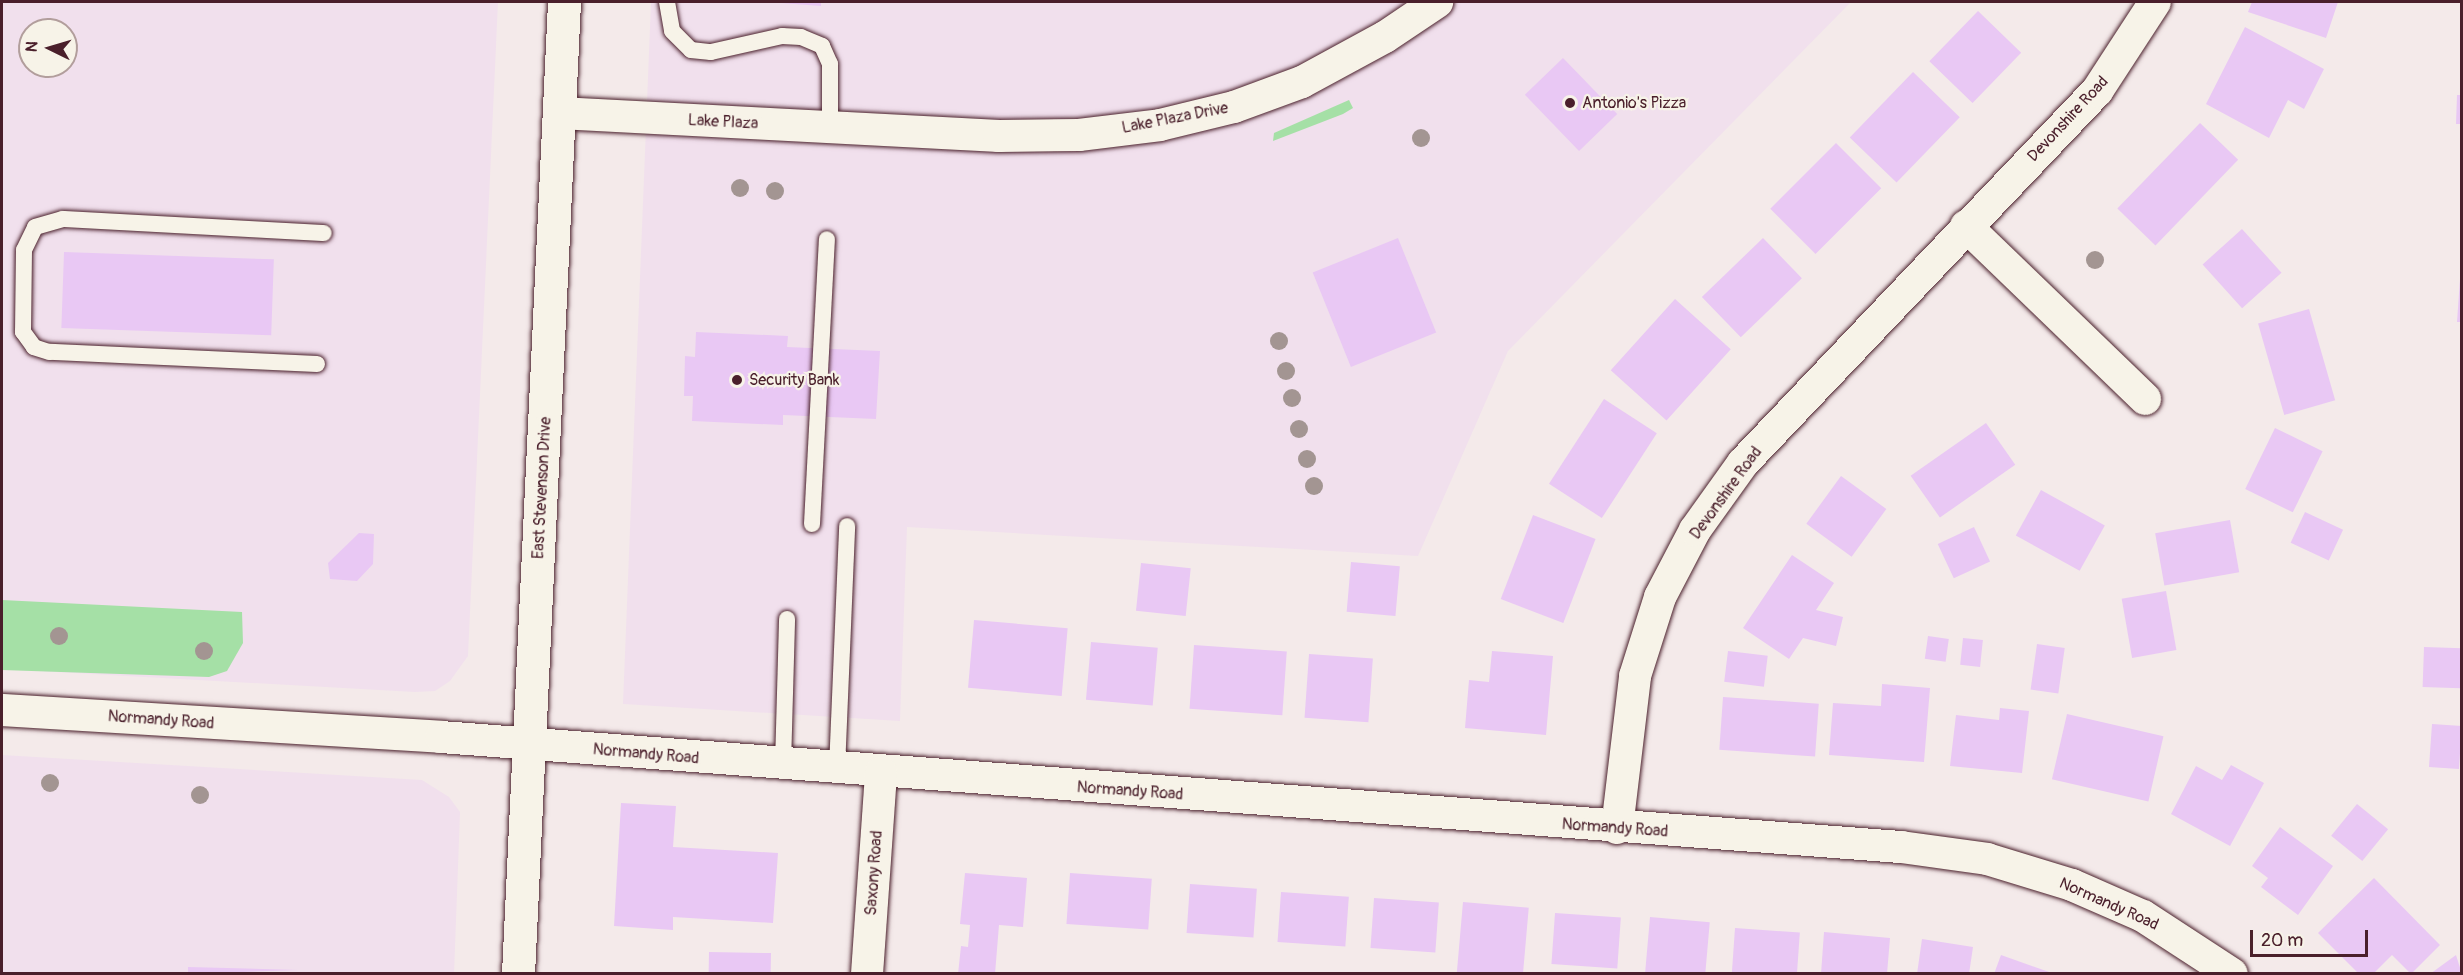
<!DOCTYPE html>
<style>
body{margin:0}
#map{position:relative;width:2463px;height:975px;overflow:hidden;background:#f4eaea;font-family:Pangolin,sans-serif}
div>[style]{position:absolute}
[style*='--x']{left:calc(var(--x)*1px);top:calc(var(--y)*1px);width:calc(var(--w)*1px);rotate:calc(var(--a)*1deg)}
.built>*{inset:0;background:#f1e0ed}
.green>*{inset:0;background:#a5e0a6}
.building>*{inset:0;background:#e9c8f4;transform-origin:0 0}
.roads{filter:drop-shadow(0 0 2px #4a1f2b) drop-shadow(0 0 2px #4a1f2b)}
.lane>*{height:16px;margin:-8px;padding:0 8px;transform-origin:8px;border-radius:8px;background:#f7f3e8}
.street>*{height:32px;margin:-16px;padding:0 16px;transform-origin:16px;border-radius:16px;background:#f7f3e8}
.secondary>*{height:33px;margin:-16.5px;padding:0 16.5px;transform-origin:16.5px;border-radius:16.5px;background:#f7f3e8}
.trees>*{width:18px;height:18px;margin:-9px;border-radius:50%;background:#a39592}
.dots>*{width:16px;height:16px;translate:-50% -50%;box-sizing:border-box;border:3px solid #f7f3e8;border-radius:50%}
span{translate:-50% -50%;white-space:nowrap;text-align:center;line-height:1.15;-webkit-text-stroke:4.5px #f7f3e8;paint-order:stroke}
.poi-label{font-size:16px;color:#4a1f2b}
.left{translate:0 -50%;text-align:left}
.street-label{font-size:16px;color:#4a1f2b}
.frame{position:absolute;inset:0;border:3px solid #4a1f2b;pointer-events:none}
.north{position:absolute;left:18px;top:18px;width:60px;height:60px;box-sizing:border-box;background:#f7f3e8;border:2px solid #b29e9c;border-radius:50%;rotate:275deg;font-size:16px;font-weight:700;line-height:24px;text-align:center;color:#4a1f2b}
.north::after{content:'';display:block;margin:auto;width:21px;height:27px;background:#4a1f2b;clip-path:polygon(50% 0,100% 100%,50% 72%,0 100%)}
.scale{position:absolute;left:2250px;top:930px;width:118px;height:27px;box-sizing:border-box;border:3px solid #4a1f2b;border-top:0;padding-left:8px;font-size:18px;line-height:21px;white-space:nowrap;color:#4a1f2b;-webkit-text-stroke:4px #f7f3e8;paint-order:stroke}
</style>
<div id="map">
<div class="built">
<i style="clip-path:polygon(evenodd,2px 2px,498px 2px,468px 656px,450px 681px,435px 691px,415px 692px,2px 669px,2px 2px,30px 30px,66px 30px,66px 66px,30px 66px,30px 30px)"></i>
<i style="clip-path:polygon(651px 2px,1851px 2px,1508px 351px,1418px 556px,907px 527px,900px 721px,623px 704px)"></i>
<i style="clip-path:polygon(2px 755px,422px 780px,449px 797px,460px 812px,454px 973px,2px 974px)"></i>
</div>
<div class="green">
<i style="clip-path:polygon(1349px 100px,1353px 108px,1343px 114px,1273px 141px,1274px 133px)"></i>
<i style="clip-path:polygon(2px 600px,242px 612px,243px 643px,227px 671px,209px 677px,2px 670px)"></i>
</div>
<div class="building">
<i style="clip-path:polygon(768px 2px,821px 2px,821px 6px)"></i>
<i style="clip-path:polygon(2252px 2px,2338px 2px,2326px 38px,2248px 12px)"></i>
<i style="left:1978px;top:11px;width:60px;height:70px;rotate:44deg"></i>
<i style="clip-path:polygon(2245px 27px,2324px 69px,2304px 109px,2288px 100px,2269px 138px,2206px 104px)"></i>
<i style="left:1563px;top:58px;width:78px;height:53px;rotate:46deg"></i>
<i style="left:1913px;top:72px;width:65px;height:91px;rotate:44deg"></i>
<i style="clip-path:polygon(2457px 95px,2462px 95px,2462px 124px,2456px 124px)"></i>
<i style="left:2200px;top:123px;width:53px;height:119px;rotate:44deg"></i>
<i style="left:1836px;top:143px;width:64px;height:93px;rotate:45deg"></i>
<i style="left:2242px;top:229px;width:59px;height:53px;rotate:48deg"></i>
<i style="left:1398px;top:238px;width:102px;height:92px;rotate:68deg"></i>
<i style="left:1763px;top:238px;width:56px;height:85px;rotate:46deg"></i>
<i style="left:64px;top:252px;width:210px;height:76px;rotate:2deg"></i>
<i style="clip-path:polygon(2460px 279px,2462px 279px,2462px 322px,2457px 322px)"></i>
<i style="left:1675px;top:299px;width:75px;height:96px;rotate:42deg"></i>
<i style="left:2309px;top:309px;width:95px;height:53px;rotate:74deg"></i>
<i style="clip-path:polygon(696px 332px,788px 336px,787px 347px,880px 351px,876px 419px,783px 415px,783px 425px,692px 421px,693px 396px,684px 396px,685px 356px,695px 357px)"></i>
<i style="left:1604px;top:399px;width:63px;height:101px;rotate:33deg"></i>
<i style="left:1986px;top:423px;width:51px;height:92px;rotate:55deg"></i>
<i style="left:2275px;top:428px;width:53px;height:68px;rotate:26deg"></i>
<i style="left:1841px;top:476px;width:56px;height:59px;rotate:36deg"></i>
<i style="left:2041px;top:490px;width:73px;height:52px;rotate:29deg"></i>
<i style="left:2305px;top:512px;width:42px;height:34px;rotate:25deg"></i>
<i style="left:1533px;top:515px;width:67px;height:90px;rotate:21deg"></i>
<i style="left:2230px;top:520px;width:53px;height:76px;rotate:80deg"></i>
<i style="left:1974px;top:527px;width:38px;height:40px;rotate:65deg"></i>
<i style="clip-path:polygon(359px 533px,374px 534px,373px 564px,357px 581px,330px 579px,328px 563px)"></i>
<i style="clip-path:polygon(1792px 555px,1834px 583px,1816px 610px,1843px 617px,1836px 646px,1803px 638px,1789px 659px,1743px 628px)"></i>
<i style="left:1351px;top:562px;width:49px;height:50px;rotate:5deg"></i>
<i style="left:1141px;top:563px;width:50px;height:48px;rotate:6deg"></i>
<i style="left:2166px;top:591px;width:60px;height:45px;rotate:80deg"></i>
<i style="left:974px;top:620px;width:94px;height:68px;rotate:5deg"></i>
<i style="left:1928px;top:636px;width:21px;height:23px;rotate:8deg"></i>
<i style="left:1963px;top:638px;width:20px;height:27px;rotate:6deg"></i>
<i style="left:1091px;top:642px;width:67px;height:58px;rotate:5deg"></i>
<i style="left:2037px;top:644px;width:28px;height:46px;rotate:8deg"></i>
<i style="left:1194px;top:645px;width:93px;height:64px;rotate:4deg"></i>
<i style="left:2424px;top:647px;width:38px;height:40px;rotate:2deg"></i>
<i style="clip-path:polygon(1492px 651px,1553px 656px,1546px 735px,1465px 728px,1469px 680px,1489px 682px)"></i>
<i style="left:1728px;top:651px;width:40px;height:31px;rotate:7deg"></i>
<i style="left:1309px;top:654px;width:64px;height:64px;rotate:4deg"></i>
<i style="clip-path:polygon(1882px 684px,1930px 688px,1924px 762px,1829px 755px,1833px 703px,1881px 706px)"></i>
<i style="left:1723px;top:697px;width:96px;height:53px;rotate:4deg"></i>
<i style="clip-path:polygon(2000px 708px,2029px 711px,2022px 773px,1950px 766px,1956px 715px,1999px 720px)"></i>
<i style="left:2067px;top:714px;width:99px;height:67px;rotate:13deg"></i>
<i style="left:2432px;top:724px;width:30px;height:43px;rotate:4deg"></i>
<i style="clip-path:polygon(2231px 765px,2264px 783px,2230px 846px,2171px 814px,2196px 766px,2222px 780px)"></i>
<i style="clip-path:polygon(621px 803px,676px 806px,673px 847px,778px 853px,773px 923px,673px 917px,673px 930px,614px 926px)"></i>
<i style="left:2357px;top:804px;width:40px;height:41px;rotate:39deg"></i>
<i style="clip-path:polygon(2280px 827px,2333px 866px,2298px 915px,2261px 887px,2268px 878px,2252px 866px)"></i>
<i style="clip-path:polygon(965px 873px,1027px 878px,1023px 927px,999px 925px,995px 974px,958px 974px,961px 946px,968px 947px,970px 925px,960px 924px)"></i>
<i style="left:1070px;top:873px;width:82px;height:51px;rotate:4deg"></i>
<i style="clip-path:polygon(2374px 878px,2440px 945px,2411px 974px,2392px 955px,2373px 974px,2359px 974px,2318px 933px)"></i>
<i style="left:1190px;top:884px;width:67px;height:49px;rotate:4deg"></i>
<i style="left:1281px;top:892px;width:68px;height:50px;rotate:4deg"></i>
<i style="left:1374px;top:898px;width:65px;height:50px;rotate:4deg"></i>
<i style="left:1463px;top:902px;width:66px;height:72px;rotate:5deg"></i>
<i style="left:1555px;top:913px;width:66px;height:51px;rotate:4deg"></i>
<i style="left:1650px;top:917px;width:60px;height:56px;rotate:5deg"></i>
<i style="left:1735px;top:928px;width:65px;height:46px;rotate:4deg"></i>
<i style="clip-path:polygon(1824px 932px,1890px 938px,1887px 974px,1821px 974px)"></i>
<i style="clip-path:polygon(1922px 939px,1973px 947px,1969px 974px,1917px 974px)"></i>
<i style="left:709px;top:952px;width:62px;height:22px;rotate:1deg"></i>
<i style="clip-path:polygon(2001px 955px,2052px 973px,2052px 974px,1994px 974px)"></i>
<i style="clip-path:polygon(2456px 955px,2462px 974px,2430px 974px)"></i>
<i style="clip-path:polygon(188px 967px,298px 970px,188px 974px)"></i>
</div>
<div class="roads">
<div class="lane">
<i style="--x:667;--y:2;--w:29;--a:80"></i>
<i style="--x:672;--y:31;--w:27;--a:45"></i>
<i style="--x:691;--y:50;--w:20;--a:6"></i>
<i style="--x:711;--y:52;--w:73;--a:-12.7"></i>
<i style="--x:782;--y:36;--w:19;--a:3"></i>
<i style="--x:801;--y:37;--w:23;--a:23"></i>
<i style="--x:822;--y:46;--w:20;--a:66"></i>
<i style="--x:830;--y:64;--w:63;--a:90"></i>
<i style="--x:317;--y:364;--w:268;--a:-177.4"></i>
<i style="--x:49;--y:352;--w:16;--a:-162"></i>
<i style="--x:34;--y:347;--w:19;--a:-126"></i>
<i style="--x:23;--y:332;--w:82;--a:-89.3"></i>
<i style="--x:24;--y:250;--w:25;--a:-64"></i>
<i style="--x:35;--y:227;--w:29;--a:-16"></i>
<i style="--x:63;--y:219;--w:261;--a:3.1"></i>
<i style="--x:812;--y:524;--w:285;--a:-87"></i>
<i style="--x:783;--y:765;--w:146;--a:-88.4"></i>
<i style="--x:837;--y:769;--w:243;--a:-87.6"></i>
</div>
<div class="street">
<i style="--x:559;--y:113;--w:441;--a:3"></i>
<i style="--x:999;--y:136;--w:80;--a:-0.7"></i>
<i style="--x:1079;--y:135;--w:82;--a:-7"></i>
<i style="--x:1160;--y:125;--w:76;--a:-13.7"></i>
<i style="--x:1234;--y:107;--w:72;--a:-20.2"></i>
<i style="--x:1302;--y:82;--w:94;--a:-28.5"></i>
<i style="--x:1385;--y:37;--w:63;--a:-33.9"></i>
<i style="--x:1966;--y:226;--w:249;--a:44"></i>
<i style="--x:2;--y:710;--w:440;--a:3.5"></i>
<i style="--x:441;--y:737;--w:1464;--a:4.31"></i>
<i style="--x:1901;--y:847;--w:87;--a:7.9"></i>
<i style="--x:1987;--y:859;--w:89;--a:17"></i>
<i style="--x:2072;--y:885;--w:77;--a:23.6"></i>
<i style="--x:2143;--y:916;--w:106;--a:33.1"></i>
<i style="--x:1617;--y:828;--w:153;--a:-83.2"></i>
<i style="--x:1635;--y:676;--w:83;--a:-72.4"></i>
<i style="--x:1660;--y:597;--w:76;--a:-62.4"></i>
<i style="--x:1695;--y:530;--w:82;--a:-54.4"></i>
<i style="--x:1743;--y:463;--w:514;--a:-46.42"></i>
<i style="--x:2097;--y:91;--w:106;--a:-56.9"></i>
<i style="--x:867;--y:974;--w:202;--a:-86"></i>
</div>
<div class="secondary">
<i style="--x:518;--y:974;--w:973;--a:-87.29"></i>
</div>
</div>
<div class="trees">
<i style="left:1421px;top:138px"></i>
<i style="left:740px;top:188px"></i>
<i style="left:775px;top:191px"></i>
<i style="left:2095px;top:260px"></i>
<i style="left:1279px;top:341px"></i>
<i style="left:1286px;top:371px"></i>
<i style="left:1292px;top:398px"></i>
<i style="left:1299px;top:429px"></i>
<i style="left:1307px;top:459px"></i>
<i style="left:1314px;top:486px"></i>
<i style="left:59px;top:636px"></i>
<i style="left:204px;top:651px"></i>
<i style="left:50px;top:783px"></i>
<i style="left:200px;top:795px"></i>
</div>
<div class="dots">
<i style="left:1570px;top:103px;background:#4a1f2b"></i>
<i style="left:737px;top:380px;background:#4a1f2b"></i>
</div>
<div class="poi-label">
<span class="left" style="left:1582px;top:103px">Antonio's Pizza</span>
<span class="left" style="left:749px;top:380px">Security Bank</span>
</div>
<div class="street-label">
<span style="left:1175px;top:118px;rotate:-11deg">Lake Plaza Drive</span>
<span style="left:2068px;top:119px;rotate:-47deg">Devonshire Road</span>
<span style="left:723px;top:122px;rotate:3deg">Lake Plaza</span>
<span style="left:542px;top:488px;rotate:-87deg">East Stevenson Drive</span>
<span style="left:1726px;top:493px;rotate:-54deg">Devonshire Road</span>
<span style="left:161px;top:720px;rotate:4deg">Normandy Road</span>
<span style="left:646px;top:754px;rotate:5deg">Normandy Road</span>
<span style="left:1130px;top:791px;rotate:4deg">Normandy Road</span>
<span style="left:1615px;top:828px;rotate:4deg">Normandy Road</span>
<span style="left:874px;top:873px;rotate:-86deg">Saxony Road</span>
<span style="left:2109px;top:904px;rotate:24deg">Normandy Road</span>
</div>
<div class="frame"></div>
<div class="north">N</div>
<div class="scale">20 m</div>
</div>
